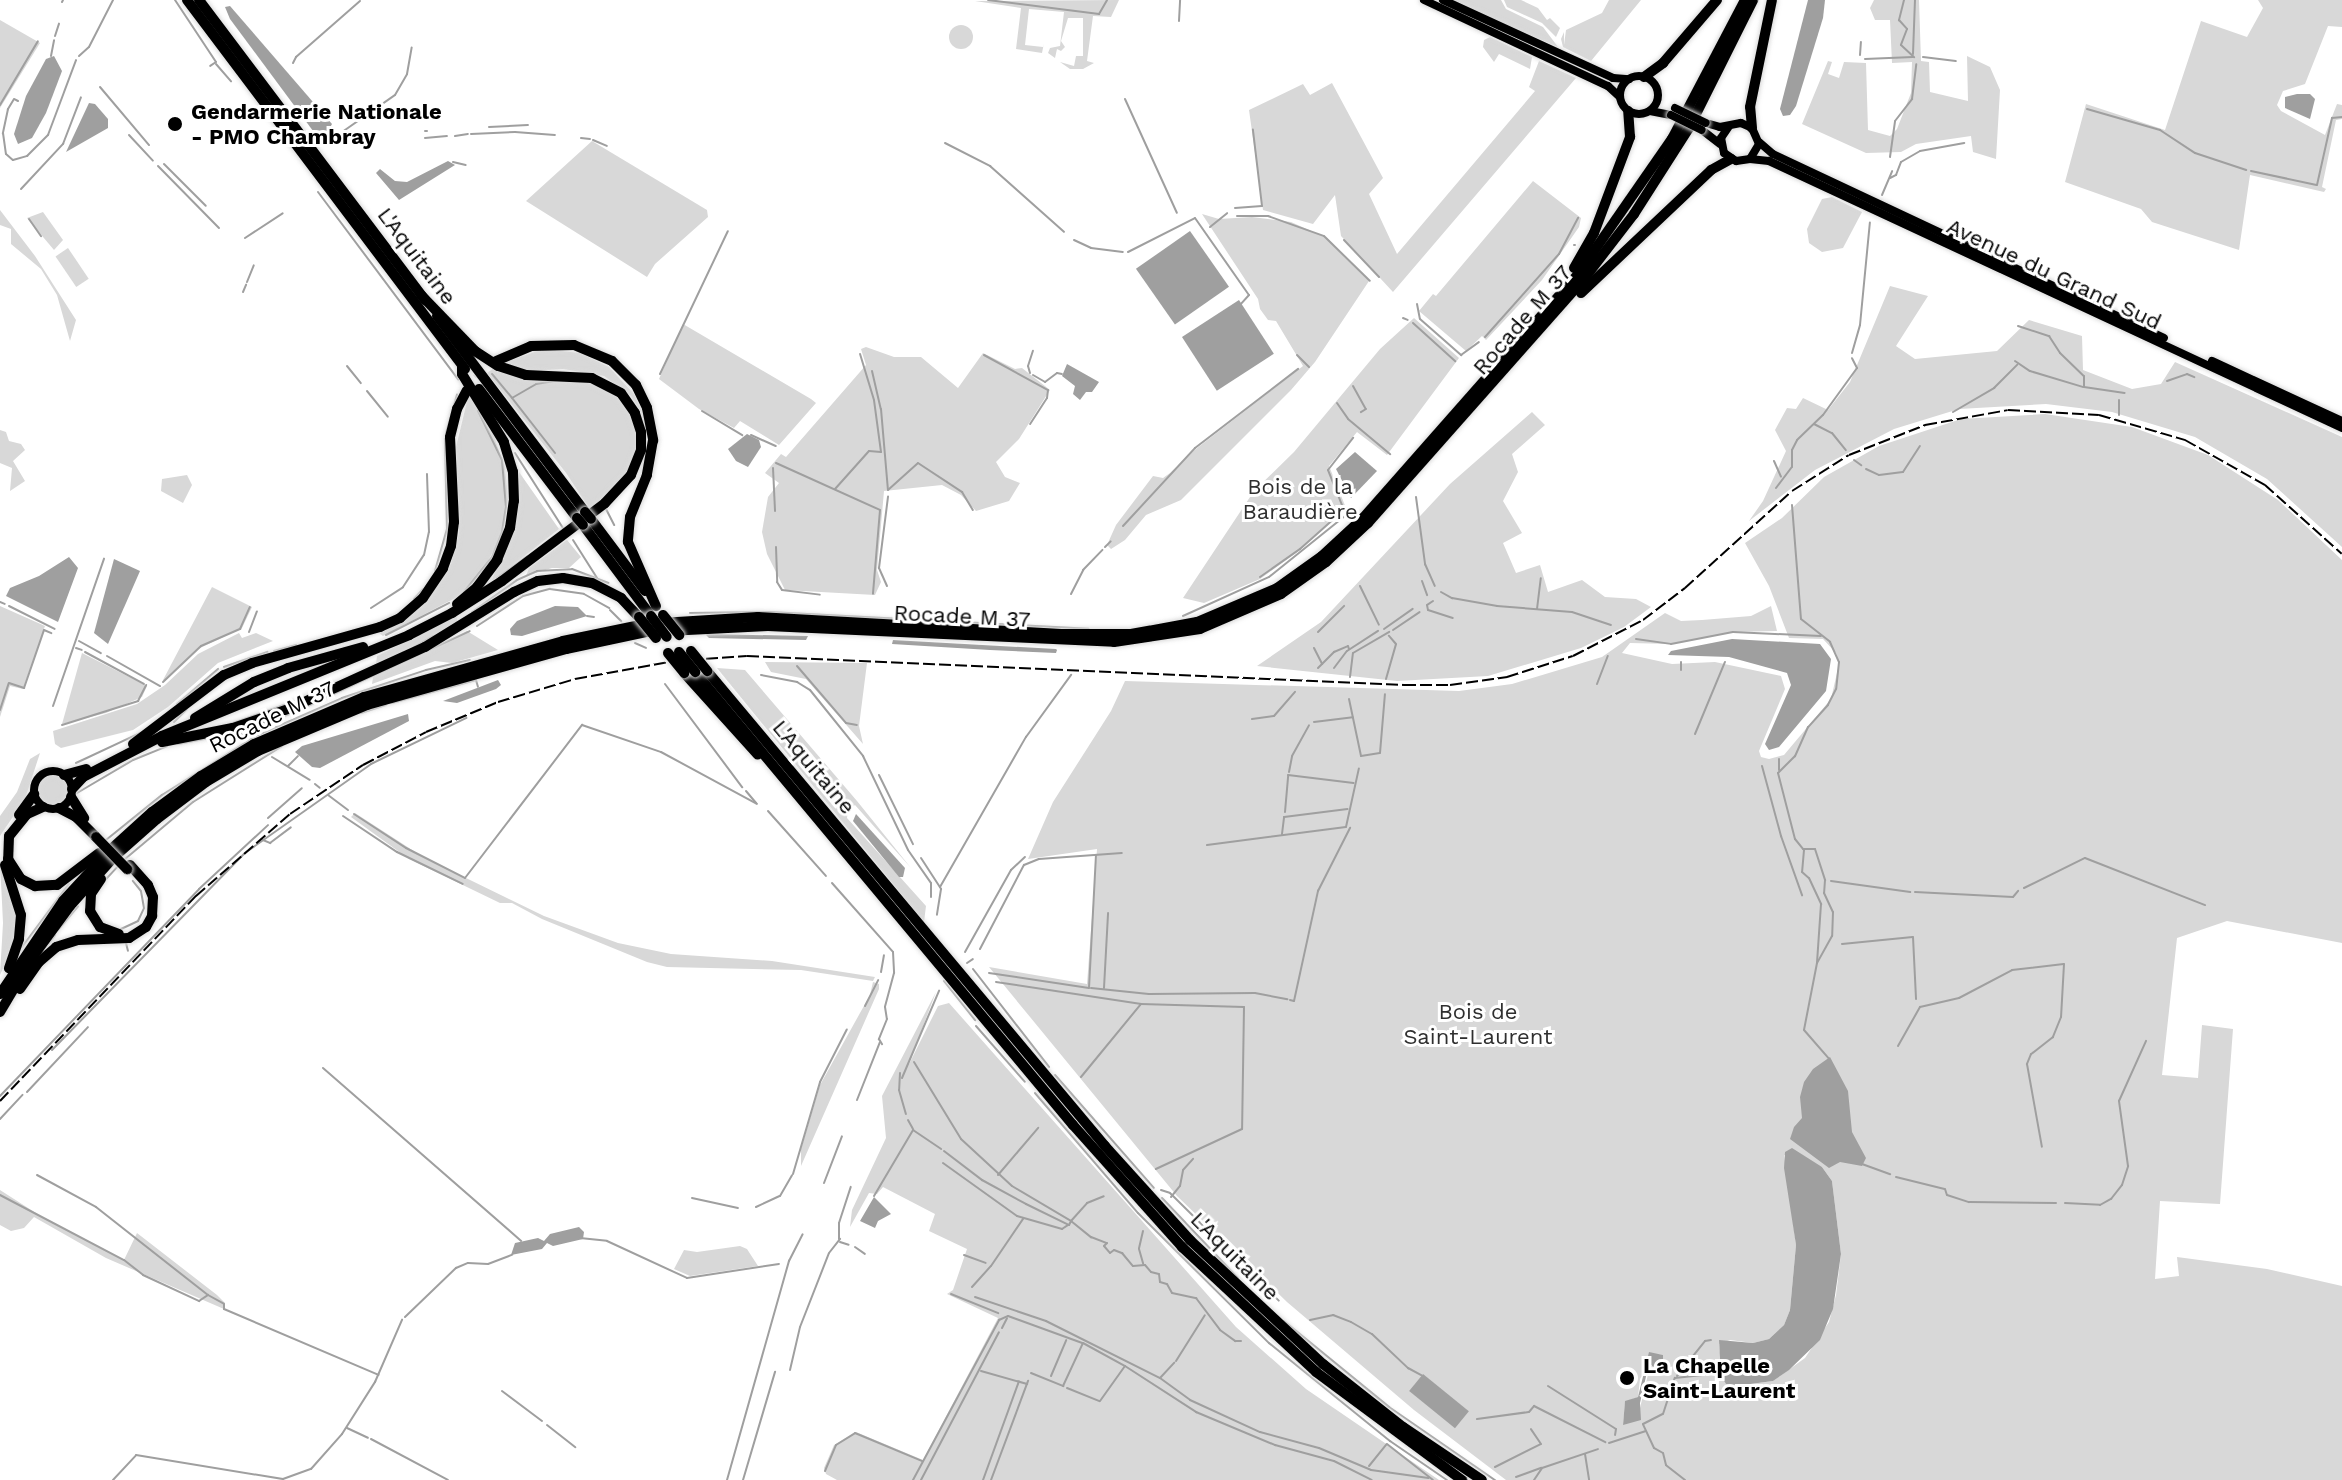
<!DOCTYPE html>
<meta charset="utf-8">
<style>
body{margin:0}
#map{position:relative;width:2342px;height:1480px;overflow:hidden;background:#fff;font-family:"Work Sans",sans-serif}
div>[style]{position:absolute}
[style*='--x']{left:calc(var(--x)*1px);top:calc(var(--y)*1px);width:calc(var(--w)*1px);rotate:calc(var(--a)*1deg)}
.green>*{inset:0;background:#d8d8d8;transform-origin:0 0}
.round{border-radius:50%}
.water>*{inset:0;background:#9f9f9f;transform-origin:0 0}
.stream>*{height:2px;margin:-1px;padding:0 1px;transform-origin:1px;border-radius:1px;background:#9f9f9f}
.highway-tunnel>*{height:10px;margin-top:-5px;transform-origin:0;background:repeating-linear-gradient(90deg,#d9d9d9 0 10px,transparent 0 15px)}
.roads{filter:drop-shadow(0 0 2px #dbdbdb) drop-shadow(0 0 2px #dbdbdb)}
.major>*{height:8px;margin:-4px;padding:0 4px;transform-origin:4px;border-radius:4px;background:#000}
.major>.ring{margin:-4px;padding:0;box-sizing:content-box;background:none;border:8px solid #000;border-radius:50%}
.highway>*{height:10px;margin:-5px;padding:0 5px;transform-origin:5px;border-radius:5px;background:#000}
.rail>*{height:2px;margin-top:-1px;transform-origin:0;background:repeating-linear-gradient(90deg,#000 0 12px,transparent 0 16px)}
.bridges{filter:drop-shadow(0 0 2px #dbdbdb) drop-shadow(0 0 2px #dbdbdb)}
.major-bridge>*{height:8px;margin:-4px;padding:0 4px;transform-origin:4px;border-radius:4px;background:#000}
.highway-bridge>*{height:10px;margin:-5px;padding:0 5px;transform-origin:5px;border-radius:5px;background:#000}
.dots>*{width:22px;height:22px;translate:-50% -50%;box-sizing:border-box;border:4px solid #fff;border-radius:50%}
span{translate:-50% -50%;white-space:nowrap;text-align:center;line-height:1.15;-webkit-text-stroke:6px #fff;paint-order:stroke}
.poi-label{font-size:22px;color:#000;font-weight:700}
.left{translate:0 -50%;text-align:left}
.street-label{font-size:22px;color:#000}
.park-label{font-size:22px;color:#2f2f2f}
</style>
<div id="map">
<div class="green">
<i style="clip-path:polygon(1119px 0,1111px 17px,1093px 16px,1087px 61px,1094px 63px,1083px 69px,1070px 69px,1060px 62px,1074px 66px,1076px 56px,1083px 56px,1083px 18px,1068px 18px,1061px 41px,1065px 47px,1061px 51px,1057px 49px,1055px 58px,1048px 53px,1050px 48px,1060px 46px,1064px 12px,1029px 9px,1025px 45px,1043px 47px,1044px 43px,1042px 53px,1016px 49px,1021px 8px,975px 1px)"></i>
<i style="clip-path:polygon(1449px 0,1501px 0,1506px 9px,1543px 27px,1558px 47px)"></i>
<i style="clip-path:polygon(1504px 0,1521px 0,1538px 8px,1547px 20px,1550px 18px,1560px 28px,1556px 37px,1542px 23px,1507px 7px)"></i>
<i style="clip-path:polygon(1609px 0,1641px 0,1591px 61px,1563px 47px,1561px 39px,1564px 32px,1564px 45px,1566px 30px,1602px 13px)"></i>
<i style="clip-path:polygon(1874px 0,1919px 0,1921px 61px,1929px 62px,1930px 92px,1968px 101px,1967px 56px,1990px 67px,2000px 90px,1996px 159px,1973px 152px,1971px 136px,1916px 144px,1901px 152px,1866px 153px,1802px 124px,1828px 61px,1832px 62px,1828px 74px,1839px 78px,1844px 62px,1866px 63px,1868px 130px,1890px 136px,1897px 129px,1911px 93px,1912px 62px,1892px 63px,1890px 20px,1875px 20px,1870px 8px)"></i>
<i style="clip-path:polygon(2258px 0,2342px 0,2342px 27px,2328px 26px,2305px 84px,2283px 91px,2277px 105px,2281px 111px,2325px 135px,2337px 104px,2342px 105px,2342px 119px,2336px 120px,2322px 187px,2326px 189px,2324px 192px,2250px 175px,2239px 250px,2152px 222px,2141px 209px,2065px 182px,2086px 104px,2165px 130px,2201px 21px,2247px 37px,2263px 8px)"></i>
<i style="clip-path:polygon(0 20px,40px 43px,0 108px)"></i>
<i class="round" style="left:949px;top:25px;width:24px;height:24px"></i>
<i style="clip-path:polygon(1490px 37px,1532px 57px,1530px 69px,1499px 54px,1494px 62px,1483px 47px,1484px 40px)"></i>
<i style="clip-path:polygon(1539px 61px,1576px 78px,1393px 292px,1341px 236px,1335px 195px,1313px 224px,1263px 210px,1249px 110px,1303px 84px,1310px 95px,1332px 83px,1383px 178px,1369px 194px,1397px 254px,1535px 91px,1529px 87px)"></i>
<i style="clip-path:polygon(592px 141px,707px 210px,708px 217px,655px 264px,647px 277px,526px 201px)"></i>
<i style="clip-path:polygon(1533px 181px,1581px 218px,1579px 227px,1542px 280px,1486px 340px,1482px 336px,1466px 351px,1419px 311px,1433px 294px,1436px 296px)"></i>
<i style="clip-path:polygon(1832px 197px,1862px 212px,1843px 248px,1822px 252px,1809px 243px,1807px 229px,1822px 199px)"></i>
<i style="clip-path:polygon(0 210px,35px 256px,76px 320px,70px 341px,57px 295px,41px 269px,11px 244px,11px 229px,0 225px)"></i>
<i style="clip-path:polygon(43px 212px,63px 240px,54px 250px,27px 218px)"></i>
<i style="clip-path:polygon(1202px 214px,1219px 219px,1252px 217px,1291px 222px,1327px 238px,1369px 281px,1315px 362px,1291px 390px,1181px 500px,1146px 515px,1125px 540px,1111px 549px,1107px 545px,1116px 525px,1153px 476px,1163px 478px,1170px 473px,1192px 452px,1303px 366px,1276px 321px,1268px 320px,1260px 309px,1258px 299px)"></i>
<i style="left:68px;top:248px;width:37px;height:15px;rotate:56deg"></i>
<i style="clip-path:polygon(1890px 286px,1928px 296px,1896px 346px,1915px 359px,1997px 351px,2029px 320px,2082px 336px,2083px 370px,2132px 389px,2161px 384px,2175px 362px,2342px 437px,2342px 547px,2267px 479px,2195px 437px,2112px 412px,2046px 404px,1959px 409px,1894px 429px,1815px 470px,1749px 521px,1763px 501px,1786px 451px,1775px 430px,1787px 408px,1796px 409px,1803px 398px,1828px 410px,1850px 382px)"></i>
<i style="clip-path:polygon(1414px 318px,1459px 358px,1387px 455px,1357px 432px,1329px 466px,1346px 508px,1300px 550px,1260px 579px,1204px 603px,1183px 598px,1254px 491px,1294px 452px,1380px 349px)"></i>
<i style="clip-path:polygon(683px 324px,811px 399px,816px 403px,779px 445px,740px 421px,734px 428px,699px 409px,659px 379px)"></i>
<i style="clip-path:polygon(866px 347px,894px 357px,921px 357px,958px 388px,983px 353px,1015px 369px,1022px 368px,1050px 390px,1019px 439px,996px 462px,1005px 477px,1020px 483px,1009px 501px,976px 511px,961px 495px,942px 485px,884px 491px,877px 570px,881px 582px,875px 595px,785px 590px,767px 554px,762px 532px,768px 497px,779px 483px,765px 473px,781px 454px,786px 457px,866px 365px,861px 349px)"></i>
<i style="clip-path:polygon(543px 349px,580px 353px,609px 367px,634px 394px,642px 413px,631px 396px,604px 376px,563px 369px,526px 371px,500px 364px)"></i>
<i style="clip-path:polygon(494px 368px,606px 386px,629px 407px,639px 438px,630px 474px,591px 511px,566px 473px,487px 373px)"></i>
<i style="clip-path:polygon(469px 393px,492px 431px,505px 467px,508px 500px,500px 539px,483px 570px,461px 595px,383px 636px,379px 633px,400px 623px,422px 606px,451px 564px,459px 533px,456px 447px)"></i>
<i style="clip-path:polygon(1532px 412px,1545px 425px,1512px 454px,1518px 472px,1503px 501px,1522px 533px,1503px 543px,1516px 573px,1540px 565px,1548px 592px,1582px 580px,1605px 597px,1636px 599px,1651px 607px,1624px 627px,1581px 648px,1488px 676px,1397px 681px,1257px 666px,1321px 622px,1450px 484px)"></i>
<i style="clip-path:polygon(evenodd,2045px 414px,2132px 427px,2208px 455px,2278px 500px,2342px 560px,2342px 943px,2227px 921px,2177px 938px,2162px 1075px,2198px 1078px,2202px 1025px,2233px 1029px,2220px 1204px,2160px 1201px,2155px 1279px,2179px 1276px,2177px 1257px,2267px 1269px,2342px 1286px,2342px 1480px,1506px 1480px,1414px 1410px,1287px 1302px,1177px 1196px,989px 967px,1087px 984px,1097px 849px,1028px 859px,1053px 802px,1111px 711px,1125px 681px,1459px 691px,1512px 684px,1602px 657px,1665px 613px,1681px 621px,1702px 620px,1751px 616px,1771px 606px,1777px 631px,1733px 632px,1671px 644px,1630px 643px,1622px 653px,1672px 664px,1715px 662px,1781px 676px,1785px 689px,1759px 751px,1761px 757px,1769px 759px,1784px 755px,1831px 699px,1839px 664px,1836px 653px,1823px 639px,1789px 638px,1769px 586px,1745px 543px,1782px 518px,1824px 477px,1879px 446px,1961px 419px,2045px 414px,1784px 1155px,1822px 1167px,1832px 1181px,1841px 1254px,1836px 1295px,1829px 1322px,1805px 1358px,1773px 1381px,1730px 1387px,1723px 1379px,1719px 1344px,1730px 1340px,1753px 1343px,1769px 1339px,1784px 1325px,1790px 1310px,1796px 1245px,1784px 1155px,2045px 414px,1654px 1354px,1663px 1355px,1663px 1367px,1650px 1366px,1640px 1408px,1623px 1425px,1625px 1402px,1638px 1397px,1640px 1379px,1654px 1354px)"></i>
<i style="clip-path:polygon(0 430px,6px 432px,9px 441px,21px 444px,25px 450px,13px 461px,25px 481px,10px 491px,12px 468px,0 463px)"></i>
<i style="clip-path:polygon(519px 472px,559px 529px,491px 582px,517px 518px)"></i>
<i style="clip-path:polygon(187px 475px,192px 485px,183px 503px,161px 491px,162px 479px)"></i>
<i style="clip-path:polygon(567px 540px,581px 557px,569px 568px,552px 568px,526px 576px,529px 568px)"></i>
<i style="clip-path:polygon(212px 587px,252px 607px,242px 628px,198px 649px,165px 681px,163px 680px)"></i>
<i style="clip-path:polygon(0 606px,45px 626px,23px 689px,10px 686px,0 717px)"></i>
<i style="clip-path:polygon(457px 616px,457px 625px,376px 665px,377px 656px)"></i>
<i style="clip-path:polygon(467px 631px,498px 650px,452px 663px,435px 661px,372px 684px,373px 677px)"></i>
<i style="clip-path:polygon(239px 633px,242px 638px,256px 633px,273px 641px,218px 663px,168px 707px,133px 730px,61px 748px,55px 744px,53px 731px,137px 704px,165px 685px,198px 654px)"></i>
<i style="clip-path:polygon(82px 653px,147px 686px,142px 697px,106px 713px,62px 724px)"></i>
<i style="clip-path:polygon(765px 662px,867px 663px,859px 726px,863px 744px,806px 679px,771px 672px)"></i>
<i style="clip-path:polygon(717px 668px,745px 670px,857px 801px,911px 868px,855px 805px,848px 810px,847px 818px,926px 906px,924px 922px)"></i>
<i style="clip-path:polygon(40px 753px,25px 799px,0 836px,0 816px,17px 792px,30px 759px)"></i>
<i class="round" style="left:38px;top:775px;width:30px;height:30px"></i>
<i style="clip-path:polygon(355px 813px,423px 857px,544px 916px,618px 943px,671px 954px,772px 961px,875px 977px,873px 981px,801px 970px,667px 967px,647px 962px,542px 919px,512px 903px,500px 903px,409px 859px,351px 817px)"></i>
<i style="clip-path:polygon(0 861px,18px 922px,13px 946px,0 975px,3px 923px)"></i>
<i style="clip-path:polygon(873px 982px,879px 984px,879px 989px,801px 1166px,801px 1149px,820px 1085px,870px 995px)"></i>
<i style="clip-path:polygon(936px 992px,908px 1066px,938px 1006px,949px 1003px,1236px 1327px,1306px 1389px,1439px 1480px,837px 1480px,826px 1474px,824px 1468px,834px 1445px,856px 1432px,923px 1460px,998px 1318px,947px 1294px,953px 1290px,967px 1249px,929px 1231px,935px 1214px,883px 1187px,877px 1194px,869px 1193px,850px 1227px,852px 1210px,886px 1138px,882px 1096px)"></i>
<i style="clip-path:polygon(0 1190px,39px 1215px,124px 1260px,137px 1233px,217px 1295px,225px 1303px,224px 1309px,106px 1258px,34px 1217px,24px 1228px,11px 1231px,0 1225px)"></i>
<i style="clip-path:polygon(740px 1246px,747px 1249px,758px 1266px,690px 1276px,674px 1269px,684px 1250px,697px 1252px)"></i>
</div>
<div class="water">
<i style="clip-path:polygon(1808px 0,1825px 0,1823px 18px,1796px 106px,1790px 115px,1783px 116px,1780px 109px)"></i>
<i style="clip-path:polygon(230px 6px,332px 124px,326px 135px,316px 135px,230px 19px,225px 7px)"></i>
<i style="clip-path:polygon(54px 56px,62px 71px,46px 113px,32px 138px,18px 144px,14px 134px,26px 96px,46px 59px)"></i>
<i style="clip-path:polygon(2297px 94px,2310px 94px,2315px 99px,2310px 119px,2285px 108px,2285px 97px)"></i>
<i style="clip-path:polygon(89px 103px,95px 104px,108px 119px,108px 128px,66px 152px)"></i>
<i style="clip-path:polygon(448px 161px,455px 165px,399px 200px,376px 173px,380px 169px,395px 181px,407px 182px)"></i>
<i style="left:1190px;top:231px;width:68px;height:66px;rotate:55deg"></i>
<i style="left:1239px;top:300px;width:64px;height:68px;rotate:57deg"></i>
<i style="clip-path:polygon(1067px 364px,1099px 382px,1092px 392px,1086px 392px,1080px 400px,1073px 394px,1075px 386px,1062px 376px)"></i>
<i style="clip-path:polygon(747px 434px,759px 440px,761px 447px,748px 467px,736px 461px,728px 449px)"></i>
<i style="clip-path:polygon(1355px 452px,1377px 471px,1351px 498px,1336px 469px)"></i>
<i style="clip-path:polygon(69px 557px,78px 568px,58px 622px,6px 596px,10px 588px,39px 576px)"></i>
<i style="clip-path:polygon(114px 559px,140px 571px,108px 644px,94px 633px)"></i>
<i style="clip-path:polygon(555px 606px,578px 607px,587px 616px,522px 636px,511px 635px,510px 629px,517px 621px)"></i>
<i style="clip-path:polygon(706px 635px,707px 634px,808px 636px,806px 640px,709px 638px)"></i>
<i style="clip-path:polygon(1732px 639px,1820px 644px,1831px 659px,1826px 691px,1779px 747px,1769px 750px,1765px 744px,1791px 685px,1787px 673px,1729px 657px,1668px 655px,1671px 651px)"></i>
<i style="clip-path:polygon(893px 640px,1056px 649px,1057px 650px,1056px 653px,990px 650px,892px 644px)"></i>
<i style="clip-path:polygon(498px 680px,501px 685px,496px 689px,457px 703px,443px 701px)"></i>
<i style="clip-path:polygon(408px 714px,409px 721px,320px 768px,312px 767px,295px 752px,302px 746px)"></i>
<i style="clip-path:polygon(856px 814px,905px 868px,903px 877px,899px 877px,853px 821px)"></i>
<i style="clip-path:polygon(1830px 1057px,1848px 1091px,1852px 1132px,1866px 1158px,1862px 1166px,1840px 1162px,1829px 1168px,1790px 1139px,1794px 1127px,1802px 1118px,1800px 1097px,1804px 1082px,1813px 1069px)"></i>
<i style="clip-path:polygon(1792px 1148px,1822px 1167px,1832px 1181px,1841px 1254px,1833px 1309px,1820px 1340px,1789px 1370px,1773px 1381px,1728px 1387px,1721px 1376px,1719px 1340px,1753px 1343px,1769px 1339px,1784px 1325px,1790px 1310px,1796px 1245px,1784px 1168px,1785px 1152px)"></i>
<i style="clip-path:polygon(874px 1197px,891px 1214px,878px 1221px,875px 1228px,860px 1221px)"></i>
<i style="clip-path:polygon(579px 1227px,584px 1232px,583px 1239px,553px 1246px,547px 1243px,542px 1249px,511px 1255px,515px 1243px,538px 1238px,544px 1241px,550px 1234px)"></i>
<i style="clip-path:polygon(1649px 1352px,1663px 1355px,1663px 1367px,1656px 1369px,1651px 1365px,1647px 1372px,1640px 1403px,1641px 1420px,1623px 1425px,1625px 1401px,1638px 1397px)"></i>
<i style="left:1423px;top:1374px;width:59px;height:22px;rotate:39deg"></i>
</div>
<div class="stream">
<i style="--x:175;--y:0;--w:74;--a:56.5"></i>
<i style="--x:216;--y:62;--w:7;--a:146"></i>
<i style="--x:988;--y:0;--w:112;--a:7.2"></i>
<i style="--x:1099;--y:14;--w:16;--a:-60"></i>
<i style="--x:1904;--y:0;--w:21;--a:104"></i>
<i style="--x:1899;--y:20;--w:12;--a:48"></i>
<i style="--x:1907;--y:29;--w:17;--a:111"></i>
<i style="--x:1901;--y:45;--w:18;--a:43"></i>
<i style="--x:62;--y:2;--w:2;--a:-63"></i>
<i style="--x:1179;--y:21;--w:21;--a:-87"></i>
<i style="--x:55;--y:36;--w:13;--a:-72"></i>
<i style="--x:1913;--y:54;--w:54;--a:-87.9"></i>
<i style="--x:1860;--y:55;--w:13;--a:-86"></i>
<i style="--x:51;--y:56;--w:16;--a:-79"></i>
<i style="--x:79;--y:56;--w:13;--a:-42"></i>
<i style="--x:89;--y:47;--w:53;--a:-62.9"></i>
<i style="--x:1923;--y:57;--w:33;--a:7"></i>
<i style="--x:1865;--y:59;--w:48;--a:-2.4"></i>
<i style="--x:293;--y:63;--w:7;--a:-63"></i>
<i style="--x:296;--y:57;--w:85;--a:-41.2"></i>
<i style="--x:216;--y:64;--w:23;--a:49"></i>
<i style="--x:100;--y:87;--w:76;--a:49.8"></i>
<i style="--x:1125;--y:99;--w:125;--a:65.5"></i>
<i style="--x:18;--y:101;--w:4;--a:-153"></i>
<i style="--x:14;--y:99;--w:12;--a:121"></i>
<i style="--x:8;--y:109;--w:25;--a:102"></i>
<i style="--x:3;--y:133;--w:21;--a:82"></i>
<i style="--x:6;--y:154;--w:9;--a:41"></i>
<i style="--x:13;--y:160;--w:15;--a:-16"></i>
<i style="--x:27;--y:156;--w:30;--a:-45"></i>
<i style="--x:48;--y:135;--w:80;--a:-69.5"></i>
<i style="--x:0;--y:105;--w:74;--a:-59.3"></i>
<i style="--x:2087;--y:109;--w:76;--a:16"></i>
<i style="--x:2160;--y:130;--w:42;--a:33.3"></i>
<i style="--x:2195;--y:153;--w:54;--a:18.4"></i>
<i style="--x:489;--y:127;--w:39;--a:-3"></i>
<i style="--x:425;--y:131;--w:2;--a:0"></i>
<i style="--x:471;--y:134;--w:44;--a:-2.6"></i>
<i style="--x:515;--y:132;--w:40;--a:4.3"></i>
<i style="--x:129;--y:135;--w:35;--a:47"></i>
<i style="--x:455;--y:136;--w:13;--a:-9"></i>
<i style="--x:335;--y:137;--w:73;--a:-35"></i>
<i style="--x:395;--y:95;--w:24;--a:-60"></i>
<i style="--x:407;--y:74;--w:27;--a:-80"></i>
<i style="--x:425;--y:138;--w:22;--a:-5"></i>
<i style="--x:581;--y:138;--w:9;--a:6"></i>
<i style="--x:593;--y:140;--w:15;--a:23"></i>
<i style="--x:945;--y:143;--w:51;--a:27.1"></i>
<i style="--x:990;--y:166;--w:99;--a:41.7"></i>
<i style="--x:1890;--y:157;--w:36;--a:-82"></i>
<i style="--x:1895;--y:121;--w:28;--a:-52"></i>
<i style="--x:1912;--y:99;--w:35;--a:-83"></i>
<i style="--x:453;--y:162;--w:13;--a:13"></i>
<i style="--x:164;--y:164;--w:59;--a:45"></i>
<i style="--x:158;--y:166;--w:87;--a:45.5"></i>
<i style="--x:2251;--y:171;--w:67;--a:12"></i>
<i style="--x:2317;--y:185;--w:69;--a:-77.4"></i>
<i style="--x:2332;--y:118;--w:10;--a:-6"></i>
<i style="--x:1890;--y:178;--w:7;--a:-27"></i>
<i style="--x:1896;--y:175;--w:14;--a:-69"></i>
<i style="--x:1901;--y:162;--w:22;--a:-30"></i>
<i style="--x:1920;--y:151;--w:45;--a:-10.3"></i>
<i style="--x:21;--y:189;--w:62;--a:-47"></i>
<i style="--x:63;--y:144;--w:50;--a:-69"></i>
<i style="--x:318;--y:192;--w:234;--a:53.2"></i>
<i style="--x:1882;--y:195;--w:26;--a:-67"></i>
<i style="--x:1235;--y:208;--w:27;--a:-4"></i>
<i style="--x:1262;--y:206;--w:77;--a:-96.8"></i>
<i style="--x:1237;--y:216;--w:31;--a:0"></i>
<i style="--x:1268;--y:216;--w:59;--a:19.7"></i>
<i style="--x:1324;--y:236;--w:64;--a:44.4"></i>
<i style="--x:29;--y:219;--w:21;--a:55"></i>
<i style="--x:1210;--y:227;--w:22;--a:-39"></i>
<i style="--x:245;--y:238;--w:45;--a:-33.3"></i>
<i style="--x:1074;--y:240;--w:19;--a:25"></i>
<i style="--x:1091;--y:248;--w:32;--a:7"></i>
<i style="--x:1344;--y:240;--w:51;--a:46.6"></i>
<i style="--x:1574;--y:245;--w:1;--a:0"></i>
<i style="--x:1128;--y:252;--w:75;--a:-26.9"></i>
<i style="--x:1195;--y:218;--w:94;--a:55"></i>
<i style="--x:1249;--y:295;--w:12;--a:132"></i>
<i style="--x:247;--y:282;--w:18;--a:-68"></i>
<i style="--x:243;--y:292;--w:8;--a:-67"></i>
<i style="--x:1417;--y:304;--w:15;--a:79"></i>
<i style="--x:1420;--y:319;--w:55;--a:41.3"></i>
<i style="--x:1461;--y:355;--w:22;--a:-36"></i>
<i style="--x:1403;--y:318;--w:5;--a:22"></i>
<i style="--x:1413;--y:323;--w:57;--a:42.1"></i>
<i style="--x:2018;--y:326;--w:33;--a:18"></i>
<i style="--x:2049;--y:336;--w:20;--a:57"></i>
<i style="--x:2060;--y:353;--w:33;--a:44"></i>
<i style="--x:2084;--y:376;--w:11;--a:90"></i>
<i style="--x:2084;--y:387;--w:41;--a:8.3"></i>
<i style="--x:1485;--y:337;--w:111;--a:-48.3"></i>
<i style="--x:1559;--y:254;--w:41;--a:-62.2"></i>
<i style="--x:1852;--y:353;--w:29;--a:-74"></i>
<i style="--x:1860;--y:325;--w:103;--a:-84.5"></i>
<i style="--x:984;--y:355;--w:73;--a:28.7"></i>
<i style="--x:1048;--y:390;--w:8;--a:97"></i>
<i style="--x:1047;--y:398;--w:31;--a:123"></i>
<i style="--x:1297;--y:355;--w:17;--a:45"></i>
<i style="--x:2015;--y:361;--w:18;--a:34"></i>
<i style="--x:2030;--y:371;--w:55;--a:16.8"></i>
<i style="--x:347;--y:366;--w:22;--a:51"></i>
<i style="--x:872;--y:371;--w:39;--a:77"></i>
<i style="--x:881;--y:409;--w:81;--a:85.1"></i>
<i style="--x:888;--y:490;--w:40;--a:-42"></i>
<i style="--x:918;--y:463;--w:53;--a:33.4"></i>
<i style="--x:962;--y:492;--w:21;--a:59"></i>
<i style="--x:1030;--y:373;--w:7;--a:-106"></i>
<i style="--x:1028;--y:366;--w:16;--a:-72"></i>
<i style="--x:492;--y:374;--w:31;--a:50"></i>
<i style="--x:660;--y:374;--w:158;--a:-64.6"></i>
<i style="--x:1033;--y:375;--w:14;--a:30"></i>
<i style="--x:1045;--y:382;--w:15;--a:-37"></i>
<i style="--x:1057;--y:373;--w:5;--a:11"></i>
<i style="--x:2167;--y:381;--w:21;--a:-19"></i>
<i style="--x:2187;--y:374;--w:8;--a:23"></i>
<i style="--x:1353;--y:386;--w:26;--a:61"></i>
<i style="--x:1366;--y:409;--w:6;--a:149"></i>
<i style="--x:367;--y:391;--w:33;--a:51"></i>
<i style="--x:1337;--y:403;--w:19;--a:55"></i>
<i style="--x:1348;--y:419;--w:55;--a:39.8"></i>
<i style="--x:702;--y:411;--w:47;--a:31"></i>
<i style="--x:1953;--y:412;--w:48;--a:-30.3"></i>
<i style="--x:1994;--y:388;--w:33;--a:-45"></i>
<i style="--x:2119;--y:415;--w:15;--a:-90"></i>
<i style="--x:1814;--y:424;--w:20;--a:27"></i>
<i style="--x:1832;--y:433;--w:22;--a:51"></i>
<i style="--x:446;--y:433;--w:40;--a:-74"></i>
<i style="--x:751;--y:435;--w:27;--a:24"></i>
<i style="--x:515;--y:453;--w:89;--a:57.4"></i>
<i style="--x:555;--y:453;--w:70;--a:-128"></i>
<i style="--x:512;--y:398;--w:28;--a:-30"></i>
<i style="--x:536;--y:384;--w:20;--a:-9"></i>
<i style="--x:1854;--y:460;--w:9;--a:36"></i>
<i style="--x:1774;--y:461;--w:17;--a:66"></i>
<i style="--x:776;--y:463;--w:114;--a:24.3"></i>
<i style="--x:880;--y:510;--w:84;--a:94.8"></i>
<i style="--x:773;--y:468;--w:43;--a:87.3"></i>
<i style="--x:1866;--y:469;--w:14;--a:25"></i>
<i style="--x:1879;--y:475;--w:24;--a:-7"></i>
<i style="--x:1903;--y:472;--w:31;--a:-57"></i>
<i style="--x:1776;--y:488;--w:26;--a:-53"></i>
<i style="--x:1792;--y:467;--w:17;--a:-90"></i>
<i style="--x:1792;--y:450;--w:11;--a:-63"></i>
<i style="--x:1797;--y:440;--w:36;--a:-44"></i>
<i style="--x:1823;--y:415;--w:58;--a:-54.1"></i>
<i style="--x:1857;--y:368;--w:11;--a:-117"></i>
<i style="--x:835;--y:489;--w:51;--a:-48.2"></i>
<i style="--x:869;--y:451;--w:12;--a:5"></i>
<i style="--x:881;--y:452;--w:52;--a:-97.7"></i>
<i style="--x:874;--y:400;--w:48;--a:-106.9"></i>
<i style="--x:1416;--y:497;--w:68;--a:82.3"></i>
<i style="--x:1425;--y:564;--w:24;--a:66"></i>
<i style="--x:1792;--y:505;--w:114;--a:85.5"></i>
<i style="--x:1801;--y:619;--w:37;--a:38"></i>
<i style="--x:1830;--y:642;--w:22;--a:66"></i>
<i style="--x:1839;--y:662;--w:27;--a:96"></i>
<i style="--x:1836;--y:689;--w:18;--a:117"></i>
<i style="--x:1828;--y:705;--w:30;--a:132"></i>
<i style="--x:1808;--y:727;--w:32;--a:114"></i>
<i style="--x:1795;--y:756;--w:24;--a:135"></i>
<i style="--x:1778;--y:773;--w:68;--a:75.6"></i>
<i style="--x:1795;--y:839;--w:13;--a:51"></i>
<i style="--x:1803;--y:849;--w:12;--a:0"></i>
<i style="--x:1815;--y:849;--w:33;--a:72"></i>
<i style="--x:1825;--y:880;--w:13;--a:94"></i>
<i style="--x:1824;--y:893;--w:21;--a:65"></i>
<i style="--x:1833;--y:912;--w:24;--a:92"></i>
<i style="--x:1832;--y:936;--w:31;--a:119"></i>
<i style="--x:1817;--y:963;--w:68;--a:101"></i>
<i style="--x:1804;--y:1030;--w:37;--a:49"></i>
<i style="--x:606;--y:509;--w:18;--a:63"></i>
<i style="--x:1123;--y:526;--w:106;--a:-47.3"></i>
<i style="--x:1195;--y:448;--w:130;--a:-37.5"></i>
<i style="--x:573;--y:540;--w:45;--a:57.7"></i>
<i style="--x:776;--y:547;--w:35;--a:88"></i>
<i style="--x:777;--y:582;--w:9;--a:58"></i>
<i style="--x:782;--y:590;--w:38;--a:7"></i>
<i style="--x:1105;--y:547;--w:8;--a:-45"></i>
<i style="--x:435;--y:571;--w:44;--a:-74.1"></i>
<i style="--x:447;--y:529;--w:90;--a:-91.3"></i>
<i style="--x:1260;--y:577;--w:49;--a:-35"></i>
<i style="--x:1300;--y:549;--w:59;--a:-41.6"></i>
<i style="--x:1344;--y:510;--w:43;--a:-111.8"></i>
<i style="--x:1328;--y:470;--w:41;--a:-52"></i>
<i style="--x:497;--y:578;--w:37;--a:-36"></i>
<i style="--x:1422;--y:581;--w:15;--a:70"></i>
<i style="--x:887;--y:586;--w:20;--a:-114"></i>
<i style="--x:879;--y:568;--w:72;--a:-82.8"></i>
<i style="--x:1360;--y:586;--w:43;--a:64"></i>
<i style="--x:464;--y:592;--w:45;--a:-51.3"></i>
<i style="--x:492;--y:557;--w:27;--a:-68"></i>
<i style="--x:502;--y:532;--w:25;--a:-81"></i>
<i style="--x:506;--y:507;--w:47;--a:-94.9"></i>
<i style="--x:502;--y:460;--w:55;--a:-116.1"></i>
<i style="--x:1441;--y:592;--w:13;--a:29"></i>
<i style="--x:1452;--y:598;--w:46;--a:10.1"></i>
<i style="--x:1497;--y:606;--w:75;--a:4.6"></i>
<i style="--x:1572;--y:612;--w:41;--a:18.4"></i>
<i style="--x:1071;--y:594;--w:27;--a:-63"></i>
<i style="--x:1083;--y:570;--w:28;--a:-46"></i>
<i style="--x:414;--y:599;--w:13;--a:-48"></i>
<i style="--x:1433;--y:601;--w:7;--a:146"></i>
<i style="--x:1427;--y:605;--w:5;--a:79"></i>
<i style="--x:1428;--y:610;--w:26;--a:18"></i>
<i style="--x:0;--y:602;--w:5;--a:22"></i>
<i style="--x:9;--y:606;--w:51;--a:26.6"></i>
<i style="--x:371;--y:608;--w:38;--a:-33"></i>
<i style="--x:403;--y:587;--w:38;--a:-57"></i>
<i style="--x:424;--y:555;--w:24;--a:-78"></i>
<i style="--x:429;--y:532;--w:58;--a:-92"></i>
<i style="--x:1537;--y:609;--w:31;--a:-83"></i>
<i style="--x:610;--y:610;--w:16;--a:45"></i>
<i style="--x:472;--y:612;--w:55;--a:-35.4"></i>
<i style="--x:517;--y:580;--w:22;--a:-24"></i>
<i style="--x:537;--y:571;--w:35;--a:-3"></i>
<i style="--x:572;--y:569;--w:39;--a:21"></i>
<i style="--x:690;--y:613;--w:79;--a:-0.7"></i>
<i style="--x:769;--y:612;--w:320;--a:3"></i>
<i style="--x:587;--y:616;--w:7;--a:8"></i>
<i style="--x:1183;--y:616;--w:94;--a:-24.4"></i>
<i style="--x:1269;--y:577;--w:97;--a:-38.8"></i>
<i style="--x:477;--y:626;--w:55;--a:-33.1"></i>
<i style="--x:523;--y:596;--w:28;--a:-15"></i>
<i style="--x:550;--y:589;--w:34;--a:8"></i>
<i style="--x:584;--y:594;--w:29;--a:29"></i>
<i style="--x:1384;--y:629;--w:35;--a:-35"></i>
<i style="--x:1393;--y:630;--w:32;--a:-34"></i>
<i style="--x:249;--y:632;--w:22;--a:-69"></i>
<i style="--x:1318;--y:632;--w:37;--a:-45"></i>
<i style="--x:386;--y:635;--w:71;--a:-26.9"></i>
<i style="--x:1636;--y:639;--w:35;--a:8"></i>
<i style="--x:1671;--y:644;--w:63;--a:-11"></i>
<i style="--x:1733;--y:632;--w:88;--a:2.6"></i>
<i style="--x:79;--y:641;--w:25;--a:29"></i>
<i style="--x:635;--y:643;--w:12;--a:24"></i>
<i style="--x:414;--y:647;--w:22;--a:-30"></i>
<i style="--x:76;--y:648;--w:6;--a:18"></i>
<i style="--x:1314;--y:648;--w:18;--a:63"></i>
<i style="--x:274;--y:651;--w:23;--a:-15"></i>
<i style="--x:85;--y:652;--w:67;--a:28.5"></i>
<i style="--x:107;--y:656;--w:61;--a:29.5"></i>
<i style="--x:797;--y:666;--w:75;--a:49.3"></i>
<i style="--x:846;--y:723;--w:11;--a:10"></i>
<i style="--x:224;--y:667;--w:46;--a:-19.2"></i>
<i style="--x:1318;--y:668;--w:23;--a:-45"></i>
<i style="--x:1334;--y:652;--w:15;--a:-23"></i>
<i style="--x:1348;--y:646;--w:3;--a:72"></i>
<i style="--x:1334;--y:668;--w:21;--a:-53"></i>
<i style="--x:1347;--y:651;--w:37;--a:-33"></i>
<i style="--x:1681;--y:670;--w:8;--a:-90"></i>
<i style="--x:761;--y:675;--w:37;--a:11"></i>
<i style="--x:797;--y:682;--w:15;--a:32"></i>
<i style="--x:810;--y:690;--w:85;--a:51.2"></i>
<i style="--x:863;--y:756;--w:104;--a:64.4"></i>
<i style="--x:1350;--y:677;--w:24;--a:-83"></i>
<i style="--x:1353;--y:653;--w:42;--a:-30.3"></i>
<i style="--x:1386;--y:679;--w:36;--a:-74"></i>
<i style="--x:1396;--y:644;--w:11;--a:-131"></i>
<i style="--x:163;--y:682;--w:52;--a:-43.5"></i>
<i style="--x:201;--y:646;--w:43;--a:-23.6"></i>
<i style="--x:240;--y:629;--w:24;--a:-66"></i>
<i style="--x:665;--y:684;--w:129;--a:53.2"></i>
<i style="--x:1597;--y:684;--w:30;--a:-69"></i>
<i style="--x:1349;--y:699;--w:58;--a:78.1"></i>
<i style="--x:1361;--y:756;--w:19;--a:-9"></i>
<i style="--x:1380;--y:753;--w:59;--a:-85.2"></i>
<i style="--x:392;--y:703;--w:87;--a:-15.3"></i>
<i style="--x:476;--y:680;--w:7;--a:74"></i>
<i style="--x:177;--y:704;--w:54;--a:-40.5"></i>
<i style="--x:53;--y:706;--w:156;--a:-70.9"></i>
<i style="--x:0;--y:710;--w:28;--a:-72"></i>
<i style="--x:9;--y:683;--w:16;--a:18"></i>
<i style="--x:24;--y:688;--w:61;--a:-71"></i>
<i style="--x:44;--y:630;--w:8;--a:23"></i>
<i style="--x:299;--y:710;--w:188;--a:-24.8"></i>
<i style="--x:361;--y:713;--w:26;--a:-18"></i>
<i style="--x:276;--y:719;--w:15;--a:-20"></i>
<i style="--x:1252;--y:719;--w:22;--a:-8"></i>
<i style="--x:1274;--y:716;--w:32;--a:-49"></i>
<i style="--x:174;--y:722;--w:18;--a:-45"></i>
<i style="--x:1314;--y:722;--w:39;--a:-7"></i>
<i style="--x:230;--y:724;--w:66;--a:-19.5"></i>
<i style="--x:62;--y:725;--w:80;--a:-17.5"></i>
<i style="--x:138;--y:701;--w:18;--a:-63"></i>
<i style="--x:240;--y:732;--w:8;--a:50"></i>
<i style="--x:1695;--y:734;--w:78;--a:-67.4"></i>
<i style="--x:178;--y:744;--w:53;--a:-10.9"></i>
<i style="--x:272;--y:757;--w:44;--a:31.2"></i>
<i style="--x:1779;--y:759;--w:11;--a:90"></i>
<i style="--x:76;--y:763;--w:71;--a:-25.1"></i>
<i style="--x:288;--y:766;--w:14;--a:-45"></i>
<i style="--x:1762;--y:766;--w:73;--a:74.8"></i>
<i style="--x:1781;--y:836;--w:63;--a:70.4"></i>
<i style="--x:1289;--y:772;--w:16;--a:-79"></i>
<i style="--x:1292;--y:756;--w:35;--a:-61"></i>
<i style="--x:879;--y:775;--w:77;--a:63.8"></i>
<i style="--x:315;--y:784;--w:6;--a:39"></i>
<i style="--x:746;--y:791;--w:16;--a:50"></i>
<i style="--x:77;--y:793;--w:65;--a:-30.5"></i>
<i style="--x:133;--y:760;--w:37;--a:-22"></i>
<i style="--x:328;--y:795;--w:25;--a:37"></i>
<i style="--x:768;--y:811;--w:87;--a:48.3"></i>
<i style="--x:1285;--y:812;--w:37;--a:-85"></i>
<i style="--x:1288;--y:775;--w:66;--a:6.9"></i>
<i style="--x:354;--y:814;--w:62;--a:33.2"></i>
<i style="--x:406;--y:848;--w:66;--a:27"></i>
<i style="--x:465;--y:878;--w:193;--a:-52.6"></i>
<i style="--x:582;--y:725;--w:83;--a:18.9"></i>
<i style="--x:661;--y:752;--w:109;--a:28.4"></i>
<i style="--x:343;--y:816;--w:65;--a:33.7"></i>
<i style="--x:397;--y:852;--w:73;--a:25.9"></i>
<i style="--x:268;--y:818;--w:45;--a:-41.4"></i>
<i style="--x:1282;--y:834;--w:17;--a:-83"></i>
<i style="--x:1284;--y:817;--w:64;--a:-7.1"></i>
<i style="--x:106;--y:840;--w:72;--a:-38.8"></i>
<i style="--x:162;--y:795;--w:111;--a:-32.1"></i>
<i style="--x:256;--y:736;--w:94;--a:-23.8"></i>
<i style="--x:342;--y:698;--w:89;--a:-18.4"></i>
<i style="--x:426;--y:670;--w:45;--a:-12.8"></i>
<i style="--x:263;--y:840;--w:8;--a:23"></i>
<i style="--x:270;--y:843;--w:26;--a:-37"></i>
<i style="--x:1207;--y:845;--w:140;--a:-7.4"></i>
<i style="--x:1346;--y:827;--w:60;--a:-77.6"></i>
<i style="--x:908;--y:850;--w:40;--a:55.1"></i>
<i style="--x:931;--y:883;--w:14;--a:90"></i>
<i style="--x:1804;--y:850;--w:22;--a:95"></i>
<i style="--x:1802;--y:872;--w:9;--a:41"></i>
<i style="--x:1809;--y:878;--w:29;--a:65"></i>
<i style="--x:1821;--y:904;--w:59;--a:93.9"></i>
<i style="--x:921;--y:858;--w:37;--a:57"></i>
<i style="--x:941;--y:889;--w:26;--a:99"></i>
<i style="--x:125;--y:859;--w:89;--a:-40"></i>
<i style="--x:193;--y:802;--w:105;--a:-32.2"></i>
<i style="--x:106;--y:879;--w:18;--a:-47"></i>
<i style="--x:1831;--y:881;--w:80;--a:7.9"></i>
<i style="--x:832;--y:883;--w:92;--a:48.5"></i>
<i style="--x:893;--y:952;--w:21;--a:87"></i>
<i style="--x:894;--y:973;--w:35;--a:105"></i>
<i style="--x:885;--y:1007;--w:12;--a:81"></i>
<i style="--x:887;--y:1019;--w:22;--a:112"></i>
<i style="--x:879;--y:1039;--w:6;--a:59"></i>
<i style="--x:940;--y:887;--w:173;--a:-60.2"></i>
<i style="--x:1026;--y:737;--w:77;--a:-54"></i>
<i style="--x:2024;--y:888;--w:68;--a:-26.2"></i>
<i style="--x:2085;--y:858;--w:129;--a:21.4"></i>
<i style="--x:1915;--y:892;--w:98;--a:2.9"></i>
<i style="--x:2013;--y:897;--w:8;--a:-50"></i>
<i style="--x:121;--y:929;--w:19;--a:-25"></i>
<i style="--x:138;--y:921;--w:14;--a:-65"></i>
<i style="--x:144;--y:908;--w:17;--a:-100"></i>
<i style="--x:141;--y:891;--w:13;--a:-129"></i>
<i style="--x:58;--y:930;--w:31;--a:-50"></i>
<i style="--x:126;--y:943;--w:8;--a:76"></i>
<i style="--x:1842;--y:944;--w:71;--a:-5.6"></i>
<i style="--x:1913;--y:937;--w:62;--a:87.2"></i>
<i style="--x:22;--y:947;--w:79;--a:-53.3"></i>
<i style="--x:46;--y:948;--w:16;--a:-55"></i>
<i style="--x:980;--y:949;--w:95;--a:-62.4"></i>
<i style="--x:1024;--y:865;--w:16;--a:-22"></i>
<i style="--x:1039;--y:859;--w:83;--a:-4.1"></i>
<i style="--x:965;--y:952;--w:94;--a:-60.7"></i>
<i style="--x:1011;--y:870;--w:19;--a:-43"></i>
<i style="--x:967;--y:963;--w:7;--a:-34"></i>
<i style="--x:973;--y:969;--w:124;--a:52.2"></i>
<i style="--x:881;--y:972;--w:17;--a:-80"></i>
<i style="--x:989;--y:973;--w:101;--a:8.5"></i>
<i style="--x:1089;--y:988;--w:133;--a:-87"></i>
<i style="--x:944;--y:981;--w:50;--a:51.5"></i>
<i style="--x:996;--y:982;--w:147;--a:8.6"></i>
<i style="--x:1141;--y:1004;--w:103;--a:1.7"></i>
<i style="--x:1244;--y:1007;--w:122;--a:90.9"></i>
<i style="--x:1242;--y:1129;--w:95;--a:155.1"></i>
<i style="--x:1091;--y:988;--w:58;--a:5.9"></i>
<i style="--x:1149;--y:994;--w:106;--a:-0.5"></i>
<i style="--x:1255;--y:993;--w:33;--a:11"></i>
<i style="--x:1104;--y:988;--w:75;--a:-86.9"></i>
<i style="--x:1290;--y:1000;--w:4;--a:14"></i>
<i style="--x:1294;--y:1001;--w:113;--a:-77.7"></i>
<i style="--x:1318;--y:891;--w:71;--a:-63.1"></i>
<i style="--x:865;--y:1006;--w:29;--a:-63"></i>
<i style="--x:976;--y:1026;--w:74;--a:48.8"></i>
<i style="--x:1898;--y:1046;--w:45;--a:-60.6"></i>
<i style="--x:1920;--y:1007;--w:40;--a:-13"></i>
<i style="--x:1959;--y:998;--w:60;--a:-27.8"></i>
<i style="--x:2012;--y:970;--w:52;--a:-6.6"></i>
<i style="--x:2064;--y:964;--w:53;--a:93.2"></i>
<i style="--x:2061;--y:1017;--w:22;--a:112"></i>
<i style="--x:2053;--y:1037;--w:28;--a:142"></i>
<i style="--x:2031;--y:1054;--w:11;--a:112"></i>
<i style="--x:2027;--y:1064;--w:84;--a:79.8"></i>
<i style="--x:52;--y:1050;--w:276;--a:-45.6"></i>
<i style="--x:245;--y:853;--w:154;--a:-35.2"></i>
<i style="--x:371;--y:764;--w:106;--a:-25.8"></i>
<i style="--x:914;--y:1062;--w:90;--a:58.6"></i>
<i style="--x:961;--y:1139;--w:69;--a:42.7"></i>
<i style="--x:1012;--y:1186;--w:69;--a:30.7"></i>
<i style="--x:1071;--y:1221;--w:24;--a:-48"></i>
<i style="--x:1087;--y:1203;--w:18;--a:-22"></i>
<i style="--x:323;--y:1068;--w:263;--a:41.1"></i>
<i style="--x:900;--y:1073;--w:17;--a:93"></i>
<i style="--x:899;--y:1090;--w:25;--a:74"></i>
<i style="--x:1055;--y:1075;--w:150;--a:48.8"></i>
<i style="--x:1081;--y:1077;--w:94;--a:-50.6"></i>
<i style="--x:902;--y:1078;--w:95;--a:-67"></i>
<i style="--x:27;--y:1092;--w:89;--a:-46.8"></i>
<i style="--x:1035;--y:1093;--w:158;--a:49.4"></i>
<i style="--x:1138;--y:1213;--w:185;--a:44.8"></i>
<i style="--x:1269;--y:1343;--w:156;--a:39"></i>
<i style="--x:1390;--y:1441;--w:69;--a:34.4"></i>
<i style="--x:0;--y:1096;--w:287;--a:-46.1"></i>
<i style="--x:199;--y:889;--w:94;--a:-42.8"></i>
<i style="--x:857;--y:1100;--w:62;--a:-68.4"></i>
<i style="--x:0;--y:1119;--w:33;--a:-47"></i>
<i style="--x:908;--y:1120;--w:10;--a:61"></i>
<i style="--x:944;--y:1151;--w:48;--a:37.3"></i>
<i style="--x:982;--y:1180;--w:50;--a:28.6"></i>
<i style="--x:1026;--y:1204;--w:48;--a:26"></i>
<i style="--x:1069;--y:1225;--w:4;--a:-63"></i>
<i style="--x:1071;--y:1221;--w:26;--a:39"></i>
<i style="--x:1091;--y:1237;--w:17;--a:21"></i>
<i style="--x:1107;--y:1243;--w:4;--a:135"></i>
<i style="--x:1104;--y:1246;--w:9;--a:49"></i>
<i style="--x:1110;--y:1253;--w:5;--a:-37"></i>
<i style="--x:1114;--y:1250;--w:9;--a:21"></i>
<i style="--x:1122;--y:1253;--w:17;--a:50"></i>
<i style="--x:1133;--y:1266;--w:12;--a:-5"></i>
<i style="--x:1145;--y:1265;--w:9;--a:49"></i>
<i style="--x:1151;--y:1272;--w:8;--a:14"></i>
<i style="--x:1159;--y:1274;--w:8;--a:83"></i>
<i style="--x:1160;--y:1282;--w:7;--a:16"></i>
<i style="--x:1167;--y:1284;--w:10;--a:61"></i>
<i style="--x:1172;--y:1293;--w:25;--a:12"></i>
<i style="--x:1196;--y:1298;--w:40;--a:53"></i>
<i style="--x:1220;--y:1330;--w:19;--a:36"></i>
<i style="--x:1235;--y:1341;--w:6;--a:0"></i>
<i style="--x:943;--y:1163;--w:91;--a:35.6"></i>
<i style="--x:1017;--y:1216;--w:47;--a:16.1"></i>
<i style="--x:1062;--y:1229;--w:7;--a:-34"></i>
<i style="--x:1862;--y:1164;--w:30;--a:20"></i>
<i style="--x:793;--y:1174;--w:96;--a:-73.6"></i>
<i style="--x:820;--y:1082;--w:59;--a:-63"></i>
<i style="--x:37;--y:1175;--w:67;--a:28.5"></i>
<i style="--x:96;--y:1207;--w:142;--a:38.2"></i>
<i style="--x:998;--y:1175;--w:62;--a:-49.6"></i>
<i style="--x:1896;--y:1177;--w:50;--a:13.8"></i>
<i style="--x:1945;--y:1189;--w:6;--a:72"></i>
<i style="--x:1947;--y:1195;--w:23;--a:18"></i>
<i style="--x:1969;--y:1202;--w:87;--a:0.7"></i>
<i style="--x:824;--y:1183;--w:50;--a:-69"></i>
<i style="--x:1161;--y:1190;--w:9;--a:18"></i>
<i style="--x:1170;--y:1193;--w:153;--a:44.7"></i>
<i style="--x:0;--y:1195;--w:140;--a:27.7"></i>
<i style="--x:124;--y:1260;--w:24;--a:38"></i>
<i style="--x:143;--y:1275;--w:62;--a:24.9"></i>
<i style="--x:199;--y:1301;--w:11;--a:-34"></i>
<i style="--x:208;--y:1295;--w:18;--a:29"></i>
<i style="--x:224;--y:1304;--w:5;--a:90"></i>
<i style="--x:224;--y:1309;--w:168;--a:23.1"></i>
<i style="--x:874;--y:1196;--w:77;--a:-59.4"></i>
<i style="--x:913;--y:1130;--w:34;--a:34"></i>
<i style="--x:1171;--y:1197;--w:14;--a:-51"></i>
<i style="--x:1180;--y:1186;--w:16;--a:-79"></i>
<i style="--x:1183;--y:1170;--w:15;--a:-48"></i>
<i style="--x:692;--y:1198;--w:47;--a:12.3"></i>
<i style="--x:1162;--y:1198;--w:110;--a:46.5"></i>
<i style="--x:2065;--y:1203;--w:35;--a:3"></i>
<i style="--x:2100;--y:1205;--w:13;--a:-29"></i>
<i style="--x:2111;--y:1199;--w:18;--a:-52"></i>
<i style="--x:2122;--y:1185;--w:20;--a:-72"></i>
<i style="--x:2128;--y:1166;--w:66;--a:-97.9"></i>
<i style="--x:2119;--y:1101;--w:66;--a:-65.8"></i>
<i style="--x:756;--y:1207;--w:26;--a:-25"></i>
<i style="--x:780;--y:1196;--w:24;--a:-60"></i>
<i style="--x:1143;--y:1231;--w:18;--a:103"></i>
<i style="--x:1139;--y:1249;--w:15;--a:74"></i>
<i style="--x:580;--y:1238;--w:27;--a:6"></i>
<i style="--x:607;--y:1241;--w:88;--a:24.8"></i>
<i style="--x:687;--y:1278;--w:93;--a:-8.7"></i>
<i style="--x:839;--y:1239;--w:16;--a:-90"></i>
<i style="--x:839;--y:1223;--w:38;--a:-72"></i>
<i style="--x:840;--y:1242;--w:9;--a:18"></i>
<i style="--x:855;--y:1247;--w:12;--a:35"></i>
<i style="--x:964;--y:1255;--w:23;--a:20"></i>
<i style="--x:972;--y:1287;--w:28;--a:-48"></i>
<i style="--x:991;--y:1266;--w:57;--a:-55.8"></i>
<i style="--x:951;--y:1294;--w:51;--a:22"></i>
<i style="--x:975;--y:1297;--w:75;--a:18.7"></i>
<i style="--x:1046;--y:1321;--w:127;--a:26.6"></i>
<i style="--x:1160;--y:1378;--w:21;--a:-47"></i>
<i style="--x:405;--y:1317;--w:71;--a:-43.9"></i>
<i style="--x:456;--y:1268;--w:13;--a:-23"></i>
<i style="--x:468;--y:1263;--w:20;--a:3"></i>
<i style="--x:488;--y:1264;--w:26;--a:-21"></i>
<i style="--x:1310;--y:1320;--w:24;--a:-12"></i>
<i style="--x:1333;--y:1315;--w:19;--a:21"></i>
<i style="--x:1351;--y:1322;--w:24;--a:30"></i>
<i style="--x:1372;--y:1334;--w:50;--a:43.4"></i>
<i style="--x:1408;--y:1368;--w:15;--a:28"></i>
<i style="--x:1284;--y:1321;--w:136;--a:39.3"></i>
<i style="--x:1389;--y:1407;--w:129;--a:34.6"></i>
<i style="--x:1002;--y:1328;--w:11;--a:-63"></i>
<i style="--x:1176;--y:1361;--w:54;--a:-57.8"></i>
<i style="--x:790;--y:1370;--w:44;--a:-76.9"></i>
<i style="--x:800;--y:1327;--w:79;--a:-68.6"></i>
<i style="--x:829;--y:1253;--w:18;--a:-52"></i>
<i style="--x:981;--y:1371;--w:48;--a:15.8"></i>
<i style="--x:1031;--y:1373;--w:35;--a:22"></i>
<i style="--x:1063;--y:1386;--w:47;--a:-65.1"></i>
<i style="--x:1083;--y:1343;--w:48;--a:28.7"></i>
<i style="--x:1125;--y:1366;--w:85;--a:32.9"></i>
<i style="--x:1196;--y:1412;--w:86;--a:22.7"></i>
<i style="--x:1275;--y:1445;--w:61;--a:15.2"></i>
<i style="--x:1334;--y:1461;--w:42;--a:26.6"></i>
<i style="--x:1051;--y:1376;--w:39;--a:-67"></i>
<i style="--x:1677;--y:1376;--w:45;--a:-51.3"></i>
<i style="--x:1705;--y:1341;--w:6;--a:-9"></i>
<i style="--x:1160;--y:1378;--w:37;--a:36"></i>
<i style="--x:1190;--y:1400;--w:77;--a:24.6"></i>
<i style="--x:1260;--y:1432;--w:61;--a:15.2"></i>
<i style="--x:1319;--y:1448;--w:56;--a:22.9"></i>
<i style="--x:1371;--y:1470;--w:58;--a:8"></i>
<i style="--x:1548;--y:1386;--w:80;--a:32.3"></i>
<i style="--x:1616;--y:1429;--w:6;--a:99"></i>
<i style="--x:1067;--y:1388;--w:35;--a:22"></i>
<i style="--x:1100;--y:1401;--w:43;--a:-54.5"></i>
<i style="--x:502;--y:1391;--w:50;--a:36.9"></i>
<i style="--x:1477;--y:1419;--w:52;--a:-7.7"></i>
<i style="--x:1529;--y:1412;--w:8;--a:-50"></i>
<i style="--x:1534;--y:1406;--w:80;--a:26.9"></i>
<i style="--x:547;--y:1425;--w:36;--a:38"></i>
<i style="--x:347;--y:1428;--w:23;--a:25"></i>
<i style="--x:371;--y:1439;--w:87;--a:28"></i>
<i style="--x:1609;--y:1443;--w:38;--a:-18"></i>
<i style="--x:1585;--y:1454;--w:26;--a:81"></i>
<i style="--x:1369;--y:1466;--w:28;--a:-51"></i>
<i style="--x:1387;--y:1444;--w:58;--a:38"></i>
<i style="--x:1495;--y:1467;--w:51;--a:-26.6"></i>
<i style="--x:1541;--y:1444;--w:18;--a:-124"></i>
<i style="--x:825;--y:1471;--w:28;--a:-67"></i>
<i style="--x:836;--y:1445;--w:22;--a:-32"></i>
<i style="--x:855;--y:1433;--w:73;--a:22.7"></i>
<i style="--x:1516;--y:1477;--w:27;--a:-20"></i>
<i style="--x:113;--y:1480;--w:34;--a:-47"></i>
<i style="--x:136;--y:1455;--w:149;--a:9.3"></i>
<i style="--x:283;--y:1479;--w:30;--a:-20"></i>
<i style="--x:311;--y:1469;--w:47;--a:-48.5"></i>
<i style="--x:342;--y:1434;--w:62;--a:-57.6"></i>
<i style="--x:375;--y:1382;--w:68;--a:-66.5"></i>
<i style="--x:727;--y:1480;--w:228;--a:-74.2"></i>
<i style="--x:789;--y:1261;--w:30;--a:-63"></i>
<i style="--x:743;--y:1480;--w:113;--a:-73.5"></i>
<i style="--x:913;--y:1480;--w:182;--a:-61.7"></i>
<i style="--x:999;--y:1320;--w:10;--a:-24"></i>
<i style="--x:1008;--y:1316;--w:79;--a:20"></i>
<i style="--x:921;--y:1480;--w:167;--a:-62.2"></i>
<i style="--x:983;--y:1480;--w:105;--a:-70"></i>
<i style="--x:991;--y:1480;--w:106;--a:-69.5"></i>
<i style="--x:1534;--y:1480;--w:14;--a:-56"></i>
<i style="--x:1542;--y:1468;--w:59;--a:-18.7"></i>
<i style="--x:1685;--y:1480;--w:24;--a:-142"></i>
<i style="--x:1666;--y:1465;--w:12;--a:-104"></i>
<i style="--x:1663;--y:1453;--w:10;--a:-151"></i>
<i style="--x:1654;--y:1448;--w:26;--a:-115"></i>
<i style="--x:1643;--y:1424;--w:22;--a:-27"></i>
<i style="--x:1663;--y:1414;--w:38;--a:-72"></i>
<i style="--x:1675;--y:1378;--w:46;--a:-6.2"></i>
</div>
<div class="highway-tunnel">
<i style="--x:467;--y:390;--w:28;--a:-49"></i>
</div>
<div class="roads">
<div class="major">
<i style="--x:1424;--y:0;--w:203;--a:25.1"></i>
<i style="--x:1608;--y:86;--w:16;--a:43"></i>
<i style="--x:1443;--y:0;--w:187;--a:24.6"></i>
<i style="--x:1613;--y:78;--w:16;--a:4"></i>
<i class="ring" style="left:1620px;top:76px;width:30px;height:30px"></i>
<i style="--x:1650;--y:111;--w:21;--a:11"></i>
<i style="--x:1706;--y:123;--w:15;--a:16"></i>
<i style="--x:1720;--y:127;--w:21;--a:-11"></i>
<i style="--x:1741;--y:123;--w:12;--a:24"></i>
<i style="--x:1752;--y:128;--w:17;--a:66"></i>
<i style="--x:1759;--y:144;--w:17;--a:121"></i>
<i style="--x:1750;--y:159;--w:14;--a:172"></i>
<i style="--x:1736;--y:161;--w:14;--a:-146"></i>
<i style="--x:1724;--y:153;--w:15;--a:-101"></i>
<i style="--x:1721;--y:138;--w:14;--a:-56"></i>
<i style="--x:1702;--y:130;--w:23;--a:38"></i>
<i style="--x:1759;--y:142;--w:18;--a:41"></i>
<i style="--x:1773;--y:154;--w:432;--a:25.2"></i>
<i style="--x:1750;--y:159;--w:19;--a:6"></i>
<i style="--x:1769;--y:161;--w:632;--a:24.98"></i>
<i style="--x:2212;--y:361;--w:143;--a:24.8"></i>
<i class="ring" style="left:34px;top:771px;width:30px;height:30px"></i>
</div>
<div class="highway">
<i style="--x:187;--y:0;--w:462;--a:53"></i>
<i style="--x:199;--y:0;--w:376;--a:53"></i>
<i style="--x:1644;--y:77;--w:24;--a:-36"></i>
<i style="--x:1663;--y:63;--w:83;--a:-49.4"></i>
<i style="--x:1752;--y:128;--w:21;--a:-95"></i>
<i style="--x:1750;--y:107;--w:109;--a:-78.4"></i>
<i style="--x:1574;--y:268;--w:40;--a:-60.3"></i>
<i style="--x:1594;--y:233;--w:103;--a:-69.4"></i>
<i style="--x:1630;--y:137;--w:26;--a:-94"></i>
<i style="--x:1581;--y:293;--w:179;--a:-43.4"></i>
<i style="--x:1711;--y:170;--w:23;--a:-29"></i>
<i style="--x:437;--y:316;--w:246;--a:52.9"></i>
<i style="--x:496;--y:361;--w:38;--a:-23"></i>
<i style="--x:531;--y:346;--w:43;--a:-1.3"></i>
<i style="--x:574;--y:345;--w:41;--a:22.8"></i>
<i style="--x:612;--y:361;--w:34;--a:45"></i>
<i style="--x:636;--y:385;--w:25;--a:64"></i>
<i style="--x:647;--y:408;--w:33;--a:79"></i>
<i style="--x:653;--y:440;--w:36;--a:100"></i>
<i style="--x:647;--y:475;--w:45;--a:112"></i>
<i style="--x:630;--y:517;--w:25;--a:95"></i>
<i style="--x:628;--y:542;--w:70;--a:66.4"></i>
<i style="--x:479;--y:389;--w:162;--a:52.8"></i>
<i style="--x:591;--y:519;--w:90;--a:53.1"></i>
<i style="--x:583;--y:525;--w:114;--a:53.2"></i>
<i style="--x:457;--y:604;--w:26;--a:-40"></i>
<i style="--x:477;--y:587;--w:34;--a:-53"></i>
<i style="--x:497;--y:560;--w:35;--a:-68"></i>
<i style="--x:510;--y:528;--w:27;--a:-82"></i>
<i style="--x:514;--y:501;--w:29;--a:-92"></i>
<i style="--x:513;--y:472;--w:31;--a:-107"></i>
<i style="--x:504;--y:442;--w:80;--a:-121.7"></i>
<i style="--x:462;--y:374;--w:8;--a:-90"></i>
<i style="--x:707;--y:671;--w:620;--a:50.04"></i>
<i style="--x:1105;--y:1146;--w:127;--a:47.9"></i>
<i style="--x:1190;--y:1240;--w:182;--a:43"></i>
<i style="--x:1323;--y:1364;--w:102;--a:38.2"></i>
<i style="--x:1403;--y:1427;--w:95;--a:33.9"></i>
<i style="--x:695;--y:672;--w:590;--a:50.16"></i>
<i style="--x:1073;--y:1125;--w:164;--a:48.2"></i>
<i style="--x:1182;--y:1247;--w:183;--a:43"></i>
<i style="--x:1316;--y:1372;--w:182;--a:36.5"></i>
<i style="--x:684;--y:673;--w:110;--a:47.9"></i>
<i style="--x:195;--y:718;--w:69;--a:-31.4"></i>
<i style="--x:254;--y:682;--w:37;--a:-22"></i>
<i style="--x:288;--y:668;--w:78;--a:-15.6"></i>
<i style="--x:162;--y:742;--w:72;--a:-11.2"></i>
<i style="--x:233;--y:728;--w:61;--a:-19"></i>
<i style="--x:291;--y:708;--w:147;--a:-24.5"></i>
<i style="--x:425;--y:647;--w:105;--a:-31.7"></i>
<i style="--x:514;--y:592;--w:26;--a:-25"></i>
<i style="--x:538;--y:581;--w:25;--a:-7"></i>
<i style="--x:563;--y:578;--w:29;--a:10"></i>
<i style="--x:592;--y:583;--w:33;--a:27"></i>
<i style="--x:621;--y:598;--w:26;--a:47"></i>
<i style="--x:133;--y:744;--w:114;--a:-37.2"></i>
<i style="--x:224;--y:675;--w:30;--a:-23"></i>
<i style="--x:252;--y:663;--w:133;--a:-15.7"></i>
<i style="--x:380;--y:627;--w:22;--a:-24"></i>
<i style="--x:400;--y:618;--w:30;--a:-41"></i>
<i style="--x:423;--y:598;--w:36;--a:-56"></i>
<i style="--x:443;--y:568;--w:23;--a:-70"></i>
<i style="--x:451;--y:546;--w:24;--a:-83"></i>
<i style="--x:454;--y:522;--w:85;--a:-92.7"></i>
<i style="--x:450;--y:437;--w:29;--a:-76"></i>
<i style="--x:457;--y:409;--w:21;--a:-62"></i>
<i style="--x:64;--y:775;--w:23;--a:-15"></i>
<i style="--x:72;--y:789;--w:16;--a:-47"></i>
<i style="--x:83;--y:777;--w:89;--a:-27.4"></i>
<i style="--x:162;--y:736;--w:267;--a:-22.2"></i>
<i style="--x:409;--y:635;--w:48;--a:-27.1"></i>
<i style="--x:452;--y:613;--w:59;--a:-32.6"></i>
<i style="--x:502;--y:581;--w:129;--a:-37.1"></i>
<i style="--x:605;--y:503;--w:38;--a:-47"></i>
<i style="--x:631;--y:475;--w:27;--a:-68"></i>
<i style="--x:641;--y:450;--w:18;--a:-90"></i>
<i style="--x:641;--y:432;--w:20;--a:-108"></i>
<i style="--x:635;--y:413;--w:24;--a:-125"></i>
<i style="--x:621;--y:393;--w:33;--a:-153"></i>
<i style="--x:592;--y:378;--w:66;--a:-177.4"></i>
<i style="--x:526;--y:375;--w:29;--a:-162"></i>
<i style="--x:498;--y:366;--w:27;--a:-147"></i>
<i style="--x:475;--y:351;--w:78;--a:-134"></i>
<i style="--x:71;--y:797;--w:25;--a:58"></i>
<i style="--x:43;--y:807;--w:17;--a:156"></i>
<i style="--x:27;--y:814;--w:28;--a:129"></i>
<i style="--x:9;--y:836;--w:23;--a:92"></i>
<i style="--x:8;--y:859;--w:24;--a:57"></i>
<i style="--x:21;--y:879;--w:16;--a:27"></i>
<i style="--x:35;--y:886;--w:22;--a:-3"></i>
<i style="--x:57;--y:885;--w:53;--a:-37.3"></i>
<i style="--x:59;--y:808;--w:19;--a:28"></i>
<i style="--x:76;--y:817;--w:28;--a:45"></i>
<i style="--x:19;--y:815;--w:26;--a:-54"></i>
<i style="--x:5;--y:865;--w:52;--a:72.3"></i>
<i style="--x:21;--y:915;--w:24;--a:95"></i>
<i style="--x:19;--y:939;--w:31;--a:109"></i>
<i style="--x:101;--y:879;--w:18;--a:124"></i>
<i style="--x:91;--y:894;--w:17;--a:93"></i>
<i style="--x:90;--y:911;--w:19;--a:58"></i>
<i style="--x:100;--y:927;--w:20;--a:20"></i>
<i style="--x:20;--y:989;--w:33;--a:-55"></i>
<i style="--x:39;--y:962;--w:23;--a:-41"></i>
<i style="--x:56;--y:947;--w:23;--a:-18"></i>
<i style="--x:78;--y:940;--w:51;--a:-2.2"></i>
<i style="--x:129;--y:938;--w:20;--a:-33"></i>
<i style="--x:146;--y:927;--w:13;--a:-61"></i>
<i style="--x:152;--y:916;--w:19;--a:-87"></i>
<i style="--x:153;--y:897;--w:13;--a:-113"></i>
<i style="--x:148;--y:885;--w:27;--a:-132"></i>
<i style="--x:0;--y:994;--w:112;--a:-55.9"></i>
<i style="--x:63;--y:901;--w:68;--a:-47.4"></i>
<i style="--x:109;--y:851;--w:58;--a:-42.2"></i>
<i style="--x:152;--y:812;--w:61;--a:-36.3"></i>
<i style="--x:201;--y:776;--w:62;--a:-31.1"></i>
<i style="--x:254;--y:744;--w:120;--a:-23.1"></i>
<i style="--x:364;--y:697;--w:207;--a:-15.7"></i>
<i style="--x:563;--y:641;--w:84;--a:-11.7"></i>
<i style="--x:645;--y:624;--w:113;--a:-3.5"></i>
<i style="--x:758;--y:617;--w:304;--a:3.2"></i>
<i style="--x:1062;--y:634;--w:69;--a:0"></i>
<i style="--x:1131;--y:634;--w:67;--a:-10.3"></i>
<i style="--x:1197;--y:622;--w:87;--a:-23"></i>
<i style="--x:1277;--y:588;--w:55;--a:-35.4"></i>
<i style="--x:1322;--y:556;--w:56;--a:-42.8"></i>
<i style="--x:1363;--y:518;--w:325;--a:-48.6"></i>
<i style="--x:1578;--y:274;--w:165;--a:-55.2"></i>
<i style="--x:1672;--y:139;--w:157;--a:-62.3"></i>
<i style="--x:0;--y:1012;--w:66;--a:-59.2"></i>
<i style="--x:34;--y:955;--w:61;--a:-53.7"></i>
<i style="--x:70;--y:906;--w:66;--a:-48.1"></i>
<i style="--x:114;--y:857;--w:57;--a:-41.5"></i>
<i style="--x:157;--y:819;--w:61;--a:-37.1"></i>
<i style="--x:206;--y:782;--w:61;--a:-30.8"></i>
<i style="--x:258;--y:751;--w:118;--a:-22.9"></i>
<i style="--x:367;--y:705;--w:207;--a:-15.7"></i>
<i style="--x:566;--y:649;--w:83;--a:-11.9"></i>
<i style="--x:647;--y:632;--w:121;--a:-2.8"></i>
<i style="--x:768;--y:626;--w:346;--a:2.6"></i>
<i style="--x:1114;--y:642;--w:87;--a:-8.6"></i>
<i style="--x:1200;--y:629;--w:88;--a:-23.4"></i>
<i style="--x:1281;--y:594;--w:55;--a:-35.4"></i>
<i style="--x:1326;--y:562;--w:57;--a:-42.9"></i>
<i style="--x:1368;--y:523;--w:326;--a:-48.5"></i>
<i style="--x:1584;--y:279;--w:82;--a:-52.4"></i>
<i style="--x:1634;--y:214;--w:102;--a:-57.4"></i>
<i style="--x:1689;--y:128;--w:143;--a:-63.4"></i>
</div>
</div>
<div class="rail">
<i style="--x:0;--y:1101;--w:284;--a:-46.3"></i>
<i style="--x:196;--y:896;--w:125;--a:-41.1"></i>
<i style="--x:290;--y:814;--w:88;--a:-33.9"></i>
<i style="--x:363;--y:765;--w:71;--a:-27.6"></i>
<i style="--x:426;--y:732;--w:78;--a:-22.6"></i>
<i style="--x:498;--y:702;--w:80;--a:-16.6"></i>
<i style="--x:575;--y:679;--w:101;--a:-10.3"></i>
<i style="--x:674;--y:661;--w:73;--a:-3.9"></i>
<i style="--x:747;--y:656;--w:658;--a:2.53"></i>
<i style="--x:1404;--y:685;--w:46;--a:0"></i>
<i style="--x:1450;--y:685;--w:58;--a:-8"></i>
<i style="--x:1507;--y:677;--w:69;--a:-17.7"></i>
<i style="--x:1573;--y:656;--w:79;--a:-27.2"></i>
<i style="--x:1643;--y:620;--w:53;--a:-37.3"></i>
<i style="--x:1685;--y:588;--w:144;--a:-42.2"></i>
<i style="--x:1792;--y:491;--w:67;--a:-32.3"></i>
<i style="--x:1849;--y:455;--w:82;--a:-21.5"></i>
<i style="--x:1925;--y:425;--w:84;--a:-10.2"></i>
<i style="--x:2008;--y:410;--w:91;--a:3.1"></i>
<i style="--x:2099;--y:415;--w:90;--a:16.2"></i>
<i style="--x:2185;--y:440;--w:92;--a:29.4"></i>
<i style="--x:2265;--y:485;--w:103;--a:41.9"></i>
</div>
<div class="bridges">
<div class="major-bridge">
<i style="--x:1675;--y:108;--w:34;--a:26"></i>
<i style="--x:1671;--y:115;--w:34;--a:26"></i>
</div>
<div class="highway-bridge">
<i style="--x:585;--y:512;--w:9;--a:49"></i>
<i style="--x:577;--y:518;--w:9;--a:49"></i>
<i style="--x:663;--y:615;--w:26;--a:51"></i>
<i style="--x:651;--y:616;--w:26;--a:53"></i>
<i style="--x:639;--y:617;--w:27;--a:51"></i>
<i style="--x:691;--y:651;--w:26;--a:51"></i>
<i style="--x:679;--y:652;--w:26;--a:51"></i>
<i style="--x:668;--y:653;--w:26;--a:51"></i>
<i style="--x:96;--y:837;--w:45;--a:45.9"></i>
</div>
</div>
<div class="dots">
<i style="left:175px;top:124px;background:#000"></i>
<i style="left:1627px;top:1378px;background:#000"></i>
</div>
<div class="poi-label">
<span class="left" style="left:191px;top:124px">Gendarmerie Nationale<br>- PMO Chambray</span>
<span class="left" style="left:1643px;top:1378px">La Chapelle<br>Saint-Laurent</span>
</div>
<div class="street-label">
<span style="left:417px;top:256px;rotate:53deg">L'Aquitaine</span>
<span style="left:2054px;top:274px;rotate:25deg">Avenue du Grand Sud</span>
<span style="left:1522px;top:320px;rotate:-49deg">Rocade M 37</span>
<span style="left:962px;top:616px;rotate:3deg">Rocade M 37</span>
<span style="left:272px;top:717px;rotate:-26deg">Rocade M 37</span>
<span style="left:814px;top:767px;rotate:50deg">L'Aquitaine</span>
<span style="left:1235px;top:1256px;rotate:45deg">L'Aquitaine</span>
</div>
<div class="park-label">
<span style="left:1300px;top:499px">Bois de la<br>Baraudière</span>
<span style="left:1478px;top:1024px">Bois de<br>Saint-Laurent</span>
</div>
</div>
